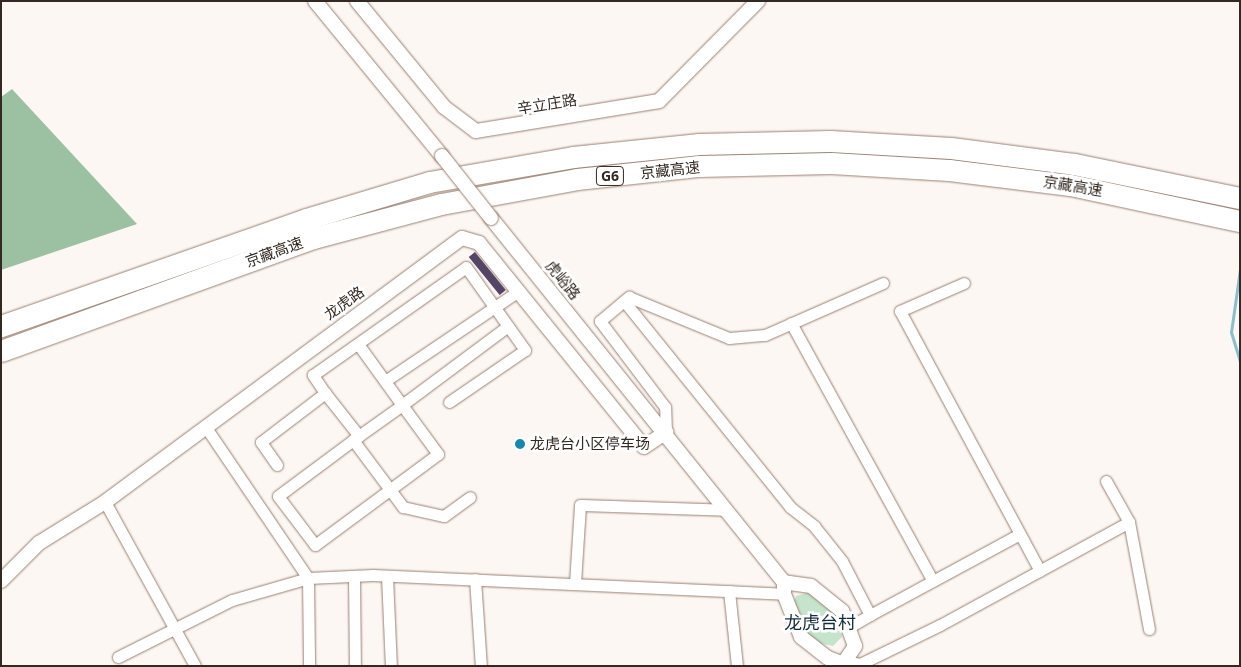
<!DOCTYPE html>
<meta charset="utf-8">
<style>
body{margin:0}
#map{position:relative;width:1241px;height:667px;overflow:hidden;background:#fdf7f4;font-family:"Open Sans","Noto Sans SC",sans-serif}
div>[style]{position:absolute}
[style*='--x']{left:calc(var(--x)*1px);top:calc(var(--y)*1px);width:calc(var(--w)*1px);rotate:calc(var(--a)*1deg)}
.green>*{inset:0;background:#c6e4cb}
.forest>*{inset:0;background:#9bc1a2}
.stream>*{height:3px;margin:-1.5px;padding:0 1.5px;transform-origin:1.5px;border-radius:1.5px;background:#8abfce}
.building>*{inset:0;background:#544466;transform-origin:0 0}
.roads{filter:drop-shadow(0 0 1px #988071) drop-shadow(0 0 1px #988071)}
.minor>*{height:11px;margin:-5.5px;padding:0 5.5px;transform-origin:5.5px;border-radius:5.5px;background:#fff}
.tertiary>*{height:14px;margin:-7px;padding:0 7px;transform-origin:7px;border-radius:7px;background:#fff}
.motorway>*{height:21px;margin:-10.5px;padding:0 10.5px;transform-origin:10.5px;border-radius:10.5px;background:#fff}
.bridges{filter:drop-shadow(0 0 1px #988071) drop-shadow(0 0 1px #988071)}
.tertiary-bridge>*{height:14px;margin:-7px;padding:0 7px;transform-origin:7px;border-radius:7px;background:#fff}
.dots>*{width:14px;height:14px;translate:-50% -50%;box-sizing:border-box;border:2px solid #fff;border-radius:50%}
span{translate:-50% -50%;white-space:nowrap;text-align:center;line-height:1.15;-webkit-text-stroke:5px #fff;paint-order:stroke}
.shield-label span{padding:1px 4px;background:#fff;border:1px solid;border-radius:4px;-webkit-text-stroke-width:0}
.shield-label{font-size:14px;color:#332922;font-weight:700}
.street-label{font-size:15px;color:#332922}
.poi-label{font-size:15px;color:#332922}
.left{translate:0 -50%;text-align:left}
.quarter-label{font-size:18px;color:#112d39}
.frame{position:absolute;inset:0;border:2px solid #332922;pointer-events:none}
</style>
<div id="map">
<div class="green">
<i style="clip-path:polygon(810px 592px,838px 616px,842px 637px,833px 646px,818px 643px,804px 632px,793px 604px,796px 596px)"></i>
</div>
<div class="forest">
<i style="clip-path:polygon(12px 89px,137px 224px,1px 270px,1px 97px)"></i>
</div>
<div class="stream">
<i style="--x:1240;--y:269;--w:64;--a:98.1"></i>
<i style="--x:1231;--y:332;--w:30;--a:73"></i>
</div>
<div class="building">
<i style="left:475px;top:252px;width:49px;height:8px;rotate:51deg"></i>
</div>
<div class="roads">
<div class="minor">
<i style="--x:964;--y:283;--w:70;--a:156.4"></i>
<i style="--x:900;--y:311;--w:295;--a:61.7"></i>
<i style="--x:624;--y:301;--w:265;--a:51.1"></i>
<i style="--x:790;--y:507;--w:31;--a:38"></i>
<i style="--x:814;--y:526;--w:45;--a:51.3"></i>
<i style="--x:842;--y:561;--w:61;--a:62.6"></i>
<i style="--x:870;--y:615;--w:22;--a:150"></i>
<i style="--x:791;--y:323;--w:294;--a:61.2"></i>
<i style="--x:358;--y:344;--w:75;--a:54.2"></i>
<i style="--x:402;--y:405;--w:61;--a:53.7"></i>
<i style="--x:438;--y:454;--w:153;--a:143.5"></i>
<i style="--x:315;--y:545;--w:61;--a:-127.1"></i>
<i style="--x:278;--y:496;--w:94;--a:-36.7"></i>
<i style="--x:353;--y:440;--w:60;--a:-35.5"></i>
<i style="--x:402;--y:405;--w:132;--a:-36.7"></i>
<i style="--x:385;--y:381;--w:159;--a:-34"></i>
<i style="--x:325;--y:393;--w:55;--a:51.7"></i>
<i style="--x:205;--y:426;--w:184;--a:55.9"></i>
<i style="--x:308;--y:578;--w:88;--a:89.3"></i>
<i style="--x:666;--y:432;--w:25;--a:-92"></i>
<i style="--x:665;--y:407;--w:108;--a:-127.1"></i>
<i style="--x:600;--y:321;--w:38;--a:-40"></i>
<i style="--x:629;--y:297;--w:108;--a:22.3"></i>
<i style="--x:729;--y:338;--w:36;--a:-5"></i>
<i style="--x:765;--y:335;--w:129;--a:-23.8"></i>
<i style="--x:353;--y:440;--w:84;--a:53.3"></i>
<i style="--x:403;--y:507;--w:42;--a:12.4"></i>
<i style="--x:444;--y:516;--w:32;--a:-36"></i>
<i style="--x:277;--y:465;--w:28;--a:-125"></i>
<i style="--x:261;--y:442;--w:81;--a:-37.4"></i>
<i style="--x:325;--y:393;--w:22;--a:-124"></i>
<i style="--x:313;--y:375;--w:187;--a:-35.2"></i>
<i style="--x:466;--y:267;--w:102;--a:54.6"></i>
<i style="--x:525;--y:350;--w:92;--a:145.6"></i>
<i style="--x:105;--y:502;--w:187;--a:61.2"></i>
<i style="--x:1129;--y:522;--w:109;--a:79.4"></i>
<i style="--x:354;--y:576;--w:90;--a:89.4"></i>
<i style="--x:387;--y:576;--w:90;--a:87.5"></i>
<i style="--x:475;--y:579;--w:87;--a:86.1"></i>
<i style="--x:575;--y:583;--w:78;--a:-86.3"></i>
<i style="--x:580;--y:505;--w:147;--a:1.9"></i>
<i style="--x:729;--y:591;--w:75;--a:83.9"></i>
<i style="--x:870;--y:615;--w:170;--a:-28.4"></i>
<i style="--x:118;--y:657;--w:127;--a:-26.6"></i>
<i style="--x:232;--y:600;--w:79;--a:-16.1"></i>
<i style="--x:308;--y:578;--w:65;--a:-2.6"></i>
<i style="--x:373;--y:575;--w:411;--a:2.6"></i>
<i style="--x:845;--y:661;--w:15;--a:11"></i>
<i style="--x:860;--y:664;--w:89;--a:-26"></i>
<i style="--x:940;--y:625;--w:215;--a:-28.6"></i>
<i style="--x:1129;--y:522;--w:47;--a:-119.3"></i>
</div>
<div class="tertiary">
<i style="--x:315;--y:1;--w:200;--a:50.7"></i>
<i style="--x:357;--y:1;--w:137;--a:50.6"></i>
<i style="--x:444;--y:107;--w:40;--a:37"></i>
<i style="--x:476;--y:131;--w:185;--a:-9.3"></i>
<i style="--x:659;--y:101;--w:141;--a:-45.3"></i>
<i style="--x:491;--y:218;--w:467;--a:51.2"></i>
<i style="--x:1;--y:581;--w:54;--a:-45"></i>
<i style="--x:39;--y:543;--w:78;--a:-31.8"></i>
<i style="--x:105;--y:502;--w:444;--a:-36.5"></i>
<i style="--x:462;--y:238;--w:18;--a:16"></i>
<i style="--x:479;--y:243;--w:262;--a:51"></i>
<i style="--x:644;--y:447;--w:27;--a:-34"></i>
<i style="--x:845;--y:661;--w:18;--a:-56"></i>
<i style="--x:855;--y:646;--w:37;--a:-110"></i>
<i style="--x:842;--y:611;--w:40;--a:-141"></i>
<i style="--x:811;--y:586;--w:27;--a:-172"></i>
<i style="--x:784;--y:582;--w:12;--a:90"></i>
<i style="--x:784;--y:594;--w:46;--a:68.4"></i>
<i style="--x:801;--y:637;--w:34;--a:38"></i>
<i style="--x:828;--y:658;--w:22;--a:21"></i>
</div>
<div class="motorway">
<i style="--x:1;--y:326;--w:323;--a:-19.3"></i>
<i style="--x:306;--y:219;--w:128;--a:-16.7"></i>
<i style="--x:429;--y:182;--w:146;--a:-9.8"></i>
<i style="--x:573;--y:157;--w:127;--a:-5.9"></i>
<i style="--x:699;--y:144;--w:131;--a:-1.3"></i>
<i style="--x:830;--y:141;--w:121;--a:3.3"></i>
<i style="--x:951;--y:148;--w:124;--a:7.4"></i>
<i style="--x:1074;--y:164;--w:169;--a:11.6"></i>
<i style="--x:1;--y:351;--w:332;--a:-19.9"></i>
<i style="--x:313;--y:238;--w:132;--a:-14.9"></i>
<i style="--x:441;--y:204;--w:138;--a:-10.4"></i>
<i style="--x:577;--y:179;--w:123;--a:-6.1"></i>
<i style="--x:699;--y:166;--w:132;--a:-1.3"></i>
<i style="--x:831;--y:163;--w:118;--a:3.4"></i>
<i style="--x:949;--y:170;--w:122;--a:7.1"></i>
<i style="--x:1070;--y:185;--w:174;--a:12"></i>
</div>
</div>
<div class="bridges">
<div class="tertiary-bridge">
<i style="--x:442;--y:156;--w:79;--a:51.7"></i>
</div>
</div>
<div class="dots">
<i style="left:520px;top:444px;background:#1888ae"></i>
</div>
<div class="shield-label">
<span style="left:610px;top:176px">G6</span>
</div>
<div class="street-label">
<span style="left:547px;top:104px;rotate:-9deg">辛立庄路</span>
<span style="left:670px;top:170px;rotate:-6deg">京藏高速</span>
<span style="left:1073px;top:186px;rotate:9deg">京藏高速</span>
<span style="left:274px;top:252px;rotate:-20deg">京藏高速</span>
<span style="left:563px;top:280px;rotate:51deg">虎峪路</span>
<span style="left:344px;top:303px;rotate:-36deg">龙虎路</span>
</div>
<div class="poi-label">
<span class="left" style="left:530px;top:444px">龙虎台小区停车场</span>
</div>
<div class="quarter-label">
<span style="left:820px;top:622px">龙虎台村</span>
</div>
<div class="frame"></div>
</div>
